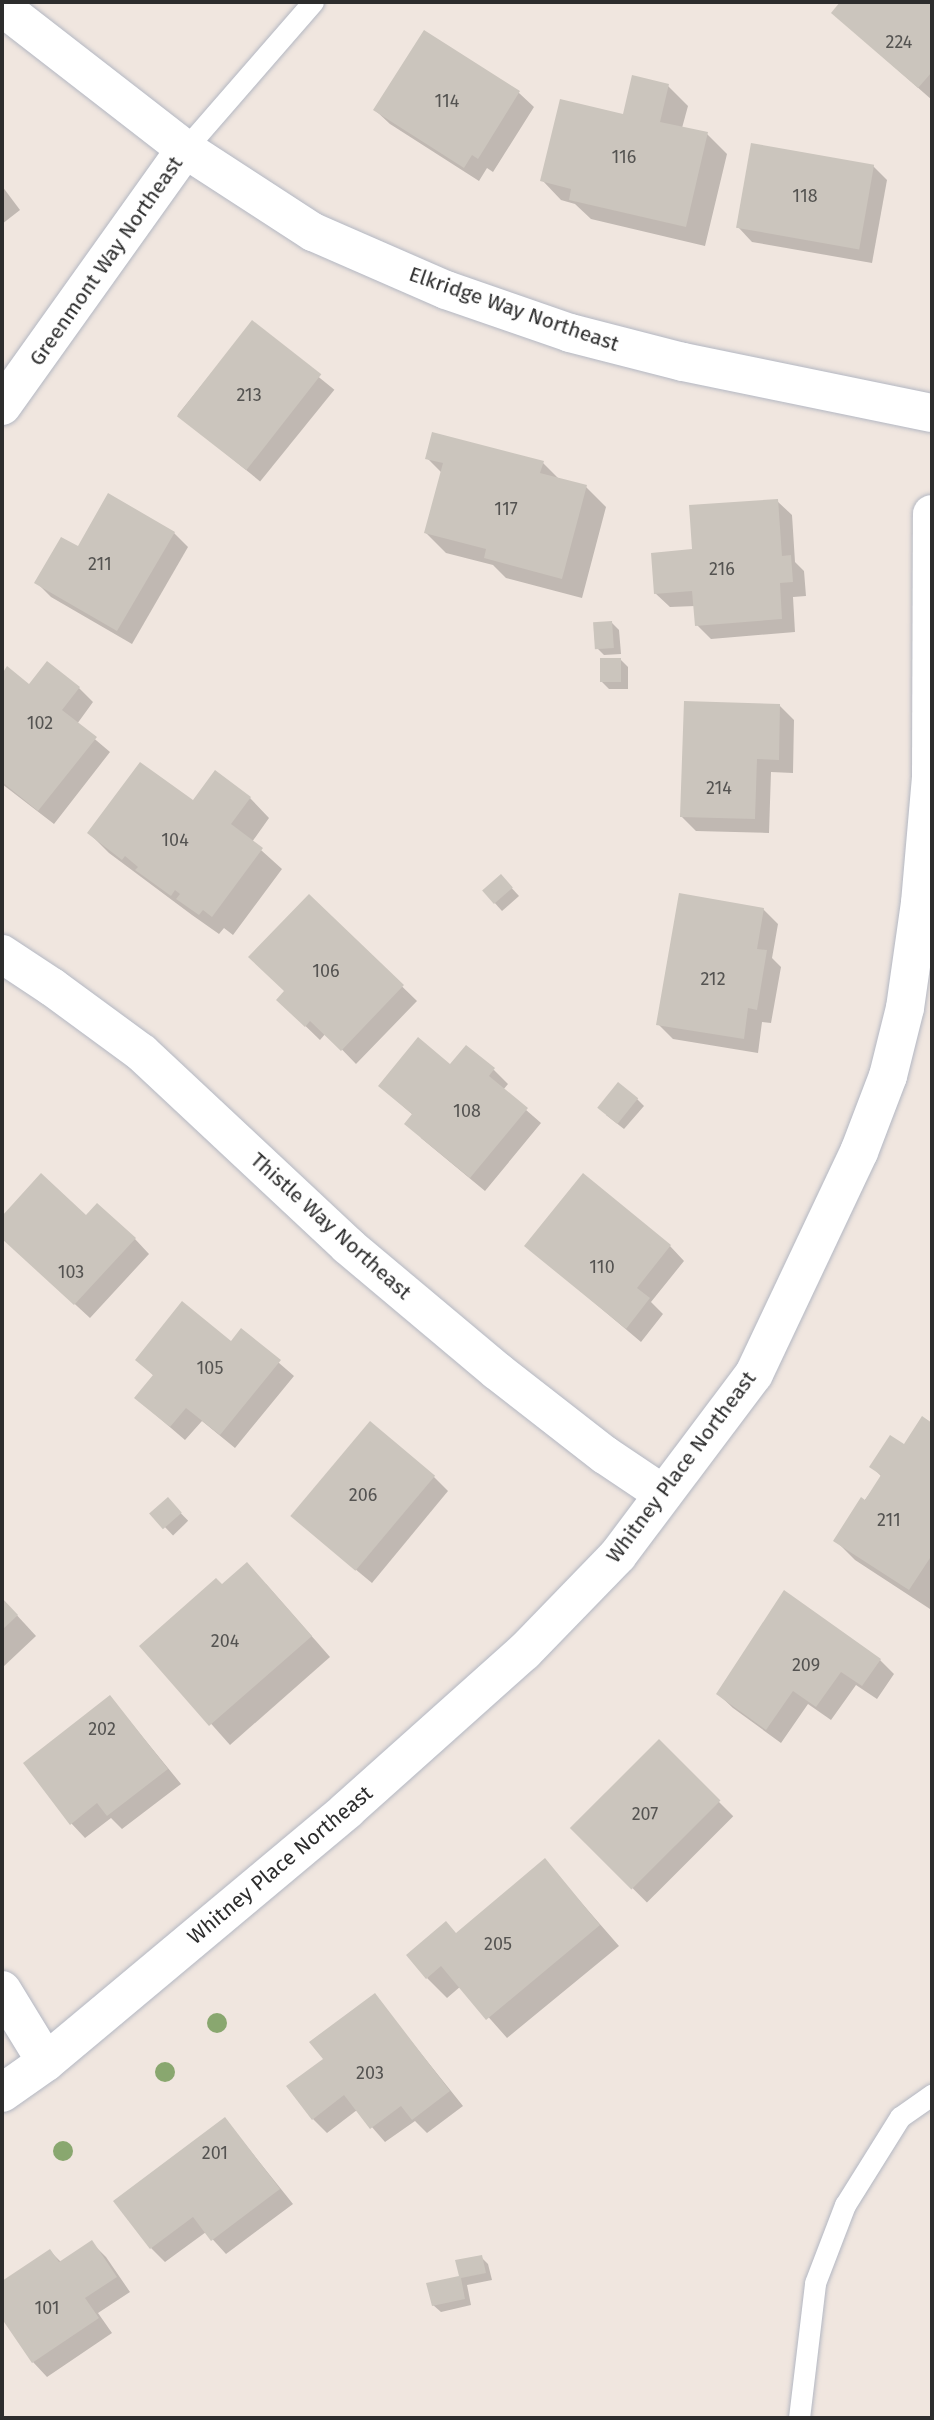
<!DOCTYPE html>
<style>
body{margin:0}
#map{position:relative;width:934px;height:2420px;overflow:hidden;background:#f0e6df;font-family:"Fira Sans",sans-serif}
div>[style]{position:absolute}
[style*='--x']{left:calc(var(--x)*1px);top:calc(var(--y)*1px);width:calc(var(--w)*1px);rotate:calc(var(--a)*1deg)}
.shadow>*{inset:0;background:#0003;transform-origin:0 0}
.building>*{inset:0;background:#cbc5bd;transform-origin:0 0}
.roads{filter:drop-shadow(0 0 2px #b3b7c2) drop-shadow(0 0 2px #b3b7c2)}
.service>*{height:21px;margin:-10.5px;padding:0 10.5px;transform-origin:10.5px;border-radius:10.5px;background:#fff}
.minor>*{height:38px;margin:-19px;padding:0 19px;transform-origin:19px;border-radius:19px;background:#fff}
.trees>*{width:20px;height:20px;margin:-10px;border-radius:50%;background:#89a76f}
span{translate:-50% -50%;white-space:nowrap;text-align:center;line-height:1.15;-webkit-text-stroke:7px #fff;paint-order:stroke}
.number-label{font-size:18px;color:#545351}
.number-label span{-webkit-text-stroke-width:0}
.street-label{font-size:21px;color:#2d2d2d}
.frame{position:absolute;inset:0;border:4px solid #2d2d2d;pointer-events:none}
</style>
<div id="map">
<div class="shadow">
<i style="clip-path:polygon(843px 2px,877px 2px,881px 5px,884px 2px,932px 2px,932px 100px,833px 13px)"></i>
<i style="clip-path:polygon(424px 33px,519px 93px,534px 107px,493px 172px,487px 168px,479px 181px,390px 124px,375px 110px)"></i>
<i style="clip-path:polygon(668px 86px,688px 106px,682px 128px,707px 134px,727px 154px,705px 246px,591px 219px,575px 204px,561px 200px,542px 180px)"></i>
<i style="clip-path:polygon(873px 166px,887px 180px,872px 263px,752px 242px,738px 227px)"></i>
<i style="clip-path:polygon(2px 186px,20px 210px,2px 224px)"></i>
<i style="left:252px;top:323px;width:106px;height:118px;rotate:39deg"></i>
<i style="clip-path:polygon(427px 458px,543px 463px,560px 480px,586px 487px,606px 507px,582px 598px,506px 578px,493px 565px,446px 553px,426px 533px,442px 473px)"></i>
<i style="clip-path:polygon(777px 501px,792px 515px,795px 562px,804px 571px,806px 596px,793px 597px,795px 632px,711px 639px,697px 625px,695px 606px,670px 607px,655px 593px,694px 551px)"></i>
<i style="clip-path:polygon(174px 533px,188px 547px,132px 644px,51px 597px,37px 583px,79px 548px)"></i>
<i style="clip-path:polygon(612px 623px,619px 630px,621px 654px,604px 655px,597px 648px)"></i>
<i style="clip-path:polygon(620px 659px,628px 667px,628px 689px,609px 689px,602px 682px)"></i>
<i style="clip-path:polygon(8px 669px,29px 687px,79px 688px,93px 702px,77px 724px,110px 752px,54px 824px,2px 784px,2px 677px)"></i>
<i style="clip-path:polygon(779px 705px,794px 720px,793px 773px,771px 772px,769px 833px,696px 831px,682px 817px)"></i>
<i style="clip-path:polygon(250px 798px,269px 818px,252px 842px,282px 869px,233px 935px,224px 928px,219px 934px,192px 915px,109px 853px,89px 833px,193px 803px)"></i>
<i style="clip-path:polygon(508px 884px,519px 896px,502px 911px,484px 891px)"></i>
<i style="clip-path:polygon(309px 896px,417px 1001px,356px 1064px,326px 1033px,320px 1040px,293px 1014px,286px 991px)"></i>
<i style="clip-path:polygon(763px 909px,778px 924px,772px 958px,781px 967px,771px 1023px,762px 1022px,758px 1053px,673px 1039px,658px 1024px)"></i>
<i style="clip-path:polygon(494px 1070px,508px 1084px,503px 1090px,541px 1123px,485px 1191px,421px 1138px,413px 1115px,380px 1086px)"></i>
<i style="clip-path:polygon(637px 1099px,644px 1106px,624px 1129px,606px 1115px)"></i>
<i style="clip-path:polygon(41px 1176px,86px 1217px,135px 1239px,149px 1254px,90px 1318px,2px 1237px,2px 1218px)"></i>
<i style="clip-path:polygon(527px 1246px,670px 1246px,684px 1261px,651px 1302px,663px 1314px,641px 1342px)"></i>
<i style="clip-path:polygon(241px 1330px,294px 1376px,235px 1448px,202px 1421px,185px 1440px,136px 1398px,154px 1376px,137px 1359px,231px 1343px)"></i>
<i style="clip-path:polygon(922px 1419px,932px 1425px,930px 1609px,855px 1560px,835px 1540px,882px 1477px,872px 1467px,904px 1446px)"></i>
<i style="clip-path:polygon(433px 1476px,448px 1491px,372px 1583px,308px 1530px)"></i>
<i style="left:168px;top:1500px;width:29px;height:21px;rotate:46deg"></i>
<i style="clip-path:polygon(266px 1584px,330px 1657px,230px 1745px,142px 1646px,222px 1586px)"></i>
<i style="clip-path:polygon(2px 1599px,36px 1636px,2px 1668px)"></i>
<i style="clip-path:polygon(880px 1660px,894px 1674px,877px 1699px,856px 1685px,831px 1720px,808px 1704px,781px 1743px,733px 1708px,718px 1694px)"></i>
<i style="clip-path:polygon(110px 1697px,181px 1784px,122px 1829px,111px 1818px,85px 1838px,71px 1823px)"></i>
<i style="left:659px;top:1742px;width:105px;height:122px;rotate:45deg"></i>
<i style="clip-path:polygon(545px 1861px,619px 1946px,507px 2038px,461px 1986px,447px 1998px,427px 1978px,457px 1934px)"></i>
<i style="clip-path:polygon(375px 1996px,463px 2106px,427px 2133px,415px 2121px,385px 2142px,357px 2110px,327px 2133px,313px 2119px,325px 2059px)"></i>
<i style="clip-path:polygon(225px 2119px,293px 2204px,226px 2254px,206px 2232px,165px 2262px,151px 2248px)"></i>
<i style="clip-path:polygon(91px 2242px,106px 2257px,130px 2292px,98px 2313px,112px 2333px,47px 2377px,33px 2362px,2px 2316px,2px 2283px,50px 2251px,62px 2263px)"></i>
<i style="clip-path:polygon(481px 2257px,488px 2264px,492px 2280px,467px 2285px,471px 2305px,441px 2312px,433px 2305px)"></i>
</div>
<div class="building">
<i style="clip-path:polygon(840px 2px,932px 2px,932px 72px,918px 88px,831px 13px)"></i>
<i style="clip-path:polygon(424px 30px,520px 91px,478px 159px,472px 155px,464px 168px,373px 110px)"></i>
<i style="clip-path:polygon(632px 75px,669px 84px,660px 122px,708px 132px,686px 227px,569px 200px,571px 189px,540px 181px,560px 99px,623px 114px)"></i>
<i style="left:751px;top:143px;width:125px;height:86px;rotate:10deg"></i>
<i style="left:252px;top:320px;width:88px;height:122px;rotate:38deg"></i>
<i style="clip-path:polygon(432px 432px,544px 461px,540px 473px,587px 485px,562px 579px,484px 558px,486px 549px,424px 533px,443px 463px,425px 459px)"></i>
<i style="clip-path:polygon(108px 493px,175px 532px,117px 631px,34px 583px,61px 537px,78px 546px)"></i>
<i style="clip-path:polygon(778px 499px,782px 556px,791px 555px,793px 582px,780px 583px,782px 619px,695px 626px,692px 591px,654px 594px,651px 553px,692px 549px,689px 505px)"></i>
<i style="left:612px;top:621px;width:27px;height:19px;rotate:86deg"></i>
<i style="left:600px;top:658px;width:21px;height:24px"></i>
<i style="clip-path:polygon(47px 661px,80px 687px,62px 710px,97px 737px,38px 811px,2px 782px,2px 674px,7px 666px,29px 684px)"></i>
<i style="clip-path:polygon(684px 701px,780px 704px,779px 760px,757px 759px,755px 819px,680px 817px)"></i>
<i style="clip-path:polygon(140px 762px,193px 800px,215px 770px,251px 797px,231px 824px,263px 848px,212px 917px,203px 910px,199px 915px,176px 899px,180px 894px,175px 890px,171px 896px,135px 870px,138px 867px,125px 856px,122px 860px,87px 833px)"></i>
<i style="left:501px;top:874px;width:18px;height:25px;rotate:49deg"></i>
<i style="clip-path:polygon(679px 893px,764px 908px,757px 949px,767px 950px,757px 1010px,748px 1008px,744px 1039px,656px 1025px)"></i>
<i style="clip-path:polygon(309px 894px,404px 985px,341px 1051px,310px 1021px,305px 1027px,276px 1000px,284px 991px,248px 957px)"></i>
<i style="clip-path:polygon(418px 1037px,450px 1064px,466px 1045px,495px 1068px,489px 1076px,528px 1108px,470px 1178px,404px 1124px,412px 1114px,378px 1086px)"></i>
<i style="left:618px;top:1082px;width:26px;height:33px;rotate:39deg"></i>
<i style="clip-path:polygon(41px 1173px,86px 1215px,97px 1203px,136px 1238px,74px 1305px,2px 1239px,2px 1216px)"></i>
<i style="clip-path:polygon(583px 1173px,671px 1245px,637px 1288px,650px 1298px,626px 1329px,524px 1246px)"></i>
<i style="clip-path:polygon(182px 1301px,231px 1341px,241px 1328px,281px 1360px,220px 1435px,186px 1408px,170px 1427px,134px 1398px,153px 1375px,135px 1360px)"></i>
<i style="clip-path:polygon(922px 1416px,932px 1423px,932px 1555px,909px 1590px,833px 1541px,861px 1497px,865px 1500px,881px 1475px,869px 1467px,890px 1435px,904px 1444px)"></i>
<i style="left:370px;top:1421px;width:85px;height:124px;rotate:40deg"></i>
<i style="left:168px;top:1497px;width:21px;height:25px;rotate:49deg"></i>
<i style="clip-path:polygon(247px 1562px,312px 1636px,209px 1726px,139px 1646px,216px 1578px,222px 1584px)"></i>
<i style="clip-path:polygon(784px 1590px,881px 1659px,862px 1686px,841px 1672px,816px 1707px,793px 1691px,766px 1730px,716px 1694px)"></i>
<i style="clip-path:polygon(2px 1598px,18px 1615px,2px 1630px)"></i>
<i style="clip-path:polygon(110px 1695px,168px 1769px,107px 1816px,97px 1803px,70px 1825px,23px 1763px)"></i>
<i style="left:659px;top:1739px;width:87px;height:126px;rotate:45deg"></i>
<i style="clip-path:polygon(545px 1858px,600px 1925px,486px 2020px,441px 1966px,426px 1979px,406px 1955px,446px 1921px,456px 1933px)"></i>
<i style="clip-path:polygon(375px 1993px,450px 2091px,412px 2120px,401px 2106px,370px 2129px,344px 2095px,312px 2120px,286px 2086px,323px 2059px,309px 2042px)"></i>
<i style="clip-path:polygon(225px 2117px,280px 2189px,211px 2241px,193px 2217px,150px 2249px,113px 2201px)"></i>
<i style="clip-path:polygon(92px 2240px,117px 2277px,85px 2298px,99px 2318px,32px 2363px,2px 2319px,2px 2281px,50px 2249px,59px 2262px)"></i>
<i style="clip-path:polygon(482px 2255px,486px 2273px,461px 2278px,465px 2299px,432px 2306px,426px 2283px,459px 2276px,455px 2260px)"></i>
</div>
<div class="roads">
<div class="service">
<i style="--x:185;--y:149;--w:195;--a:-49"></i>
<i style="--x:799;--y:2418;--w:136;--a:-83.2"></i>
<i style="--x:815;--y:2283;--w:84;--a:-69"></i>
<i style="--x:845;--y:2205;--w:104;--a:-58"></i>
<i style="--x:900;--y:2117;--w:39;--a:-35"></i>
</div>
<div class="minor">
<i style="--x:2;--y:7;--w:232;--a:37.8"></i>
<i style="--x:185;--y:149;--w:153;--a:33"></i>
<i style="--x:313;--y:232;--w:145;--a:23.6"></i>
<i style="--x:446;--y:290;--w:131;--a:19.1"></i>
<i style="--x:570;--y:333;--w:117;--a:14.4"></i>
<i style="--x:683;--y:362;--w:254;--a:11.6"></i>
<i style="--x:2;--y:406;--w:315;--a:-54.5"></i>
<i style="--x:2;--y:954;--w:60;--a:33.4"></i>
<i style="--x:52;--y:987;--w:112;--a:36.3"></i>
<i style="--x:142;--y:1053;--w:282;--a:43.1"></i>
<i style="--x:348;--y:1246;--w:194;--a:40"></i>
<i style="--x:497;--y:1371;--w:137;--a:37.9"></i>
<i style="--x:605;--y:1455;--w:70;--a:33.9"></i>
<i style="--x:2;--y:1990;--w:84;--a:58.6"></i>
<i style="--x:2;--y:2093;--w:54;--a:-35.2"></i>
<i style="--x:46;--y:2062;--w:393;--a:-39.9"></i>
<i style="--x:347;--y:1810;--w:237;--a:-41.8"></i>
<i style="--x:524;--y:1652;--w:135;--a:-45.9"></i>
<i style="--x:618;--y:1555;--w:226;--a:-53.1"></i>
<i style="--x:754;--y:1374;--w:246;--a:-64.7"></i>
<i style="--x:859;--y:1152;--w:81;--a:-69.1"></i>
<i style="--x:888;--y:1076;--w:70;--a:-76"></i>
<i style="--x:905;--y:1008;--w:106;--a:-81.9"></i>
<i style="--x:920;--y:903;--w:126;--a:-85"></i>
<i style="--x:931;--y:777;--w:263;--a:-89.8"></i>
</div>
</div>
<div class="trees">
<i style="left:217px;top:2023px"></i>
<i style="left:165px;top:2072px"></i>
<i style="left:63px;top:2151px"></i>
</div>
<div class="number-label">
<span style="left:899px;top:42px">224</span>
<span style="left:447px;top:101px">114</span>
<span style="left:624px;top:157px">116</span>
<span style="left:805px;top:196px">118</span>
<span style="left:249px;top:395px">213</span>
<span style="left:506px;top:509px">117</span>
<span style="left:100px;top:564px">211</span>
<span style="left:722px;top:569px">216</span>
<span style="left:40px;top:723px">102</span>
<span style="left:719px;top:788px">214</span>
<span style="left:175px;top:840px">104</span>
<span style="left:326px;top:971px">106</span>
<span style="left:713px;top:979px">212</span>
<span style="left:467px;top:1111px">108</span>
<span style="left:602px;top:1267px">110</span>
<span style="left:71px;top:1272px">103</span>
<span style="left:210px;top:1368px">105</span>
<span style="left:363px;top:1495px">206</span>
<span style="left:889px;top:1520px">211</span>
<span style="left:225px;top:1641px">204</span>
<span style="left:806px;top:1665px">209</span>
<span style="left:102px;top:1729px">202</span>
<span style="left:645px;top:1814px">207</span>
<span style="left:498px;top:1944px">205</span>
<span style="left:370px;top:2073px">203</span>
<span style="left:215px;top:2153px">201</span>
<span style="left:47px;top:2308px">101</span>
</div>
<div class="street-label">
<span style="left:106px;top:261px;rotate:-55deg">Greenmont Way Northeast</span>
<span style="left:514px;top:309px;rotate:19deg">Elkridge Way Northeast</span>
<span style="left:331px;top:1226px;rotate:42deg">Thistle Way Northeast</span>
<span style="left:681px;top:1467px;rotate:-53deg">Whitney Place Northeast</span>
<span style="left:280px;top:1865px;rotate:-40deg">Whitney Place Northeast</span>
</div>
<div class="frame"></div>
</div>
